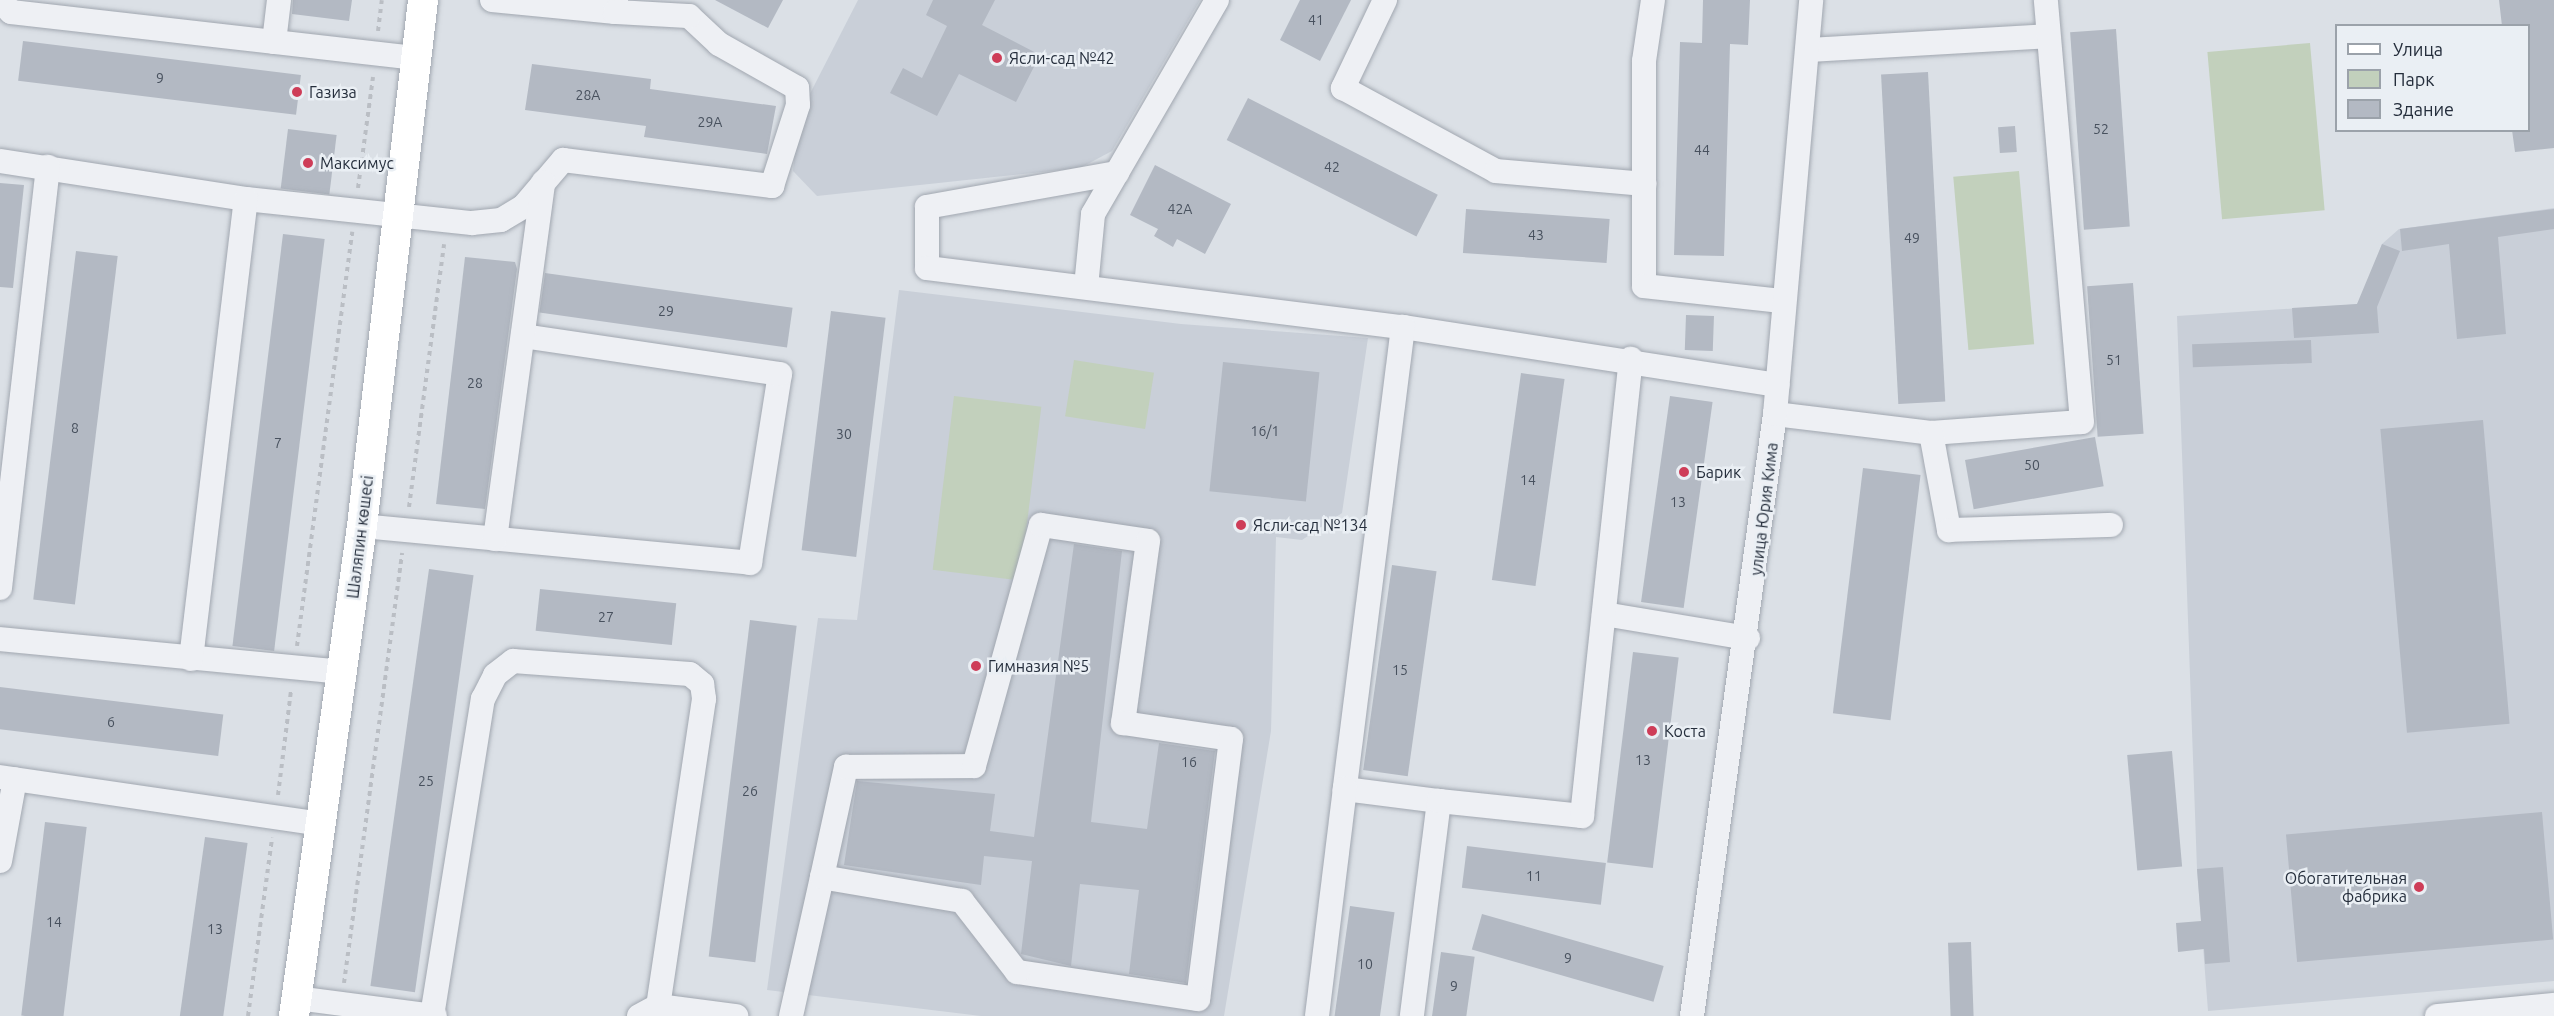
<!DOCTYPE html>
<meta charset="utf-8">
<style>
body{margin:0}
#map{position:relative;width:2554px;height:1016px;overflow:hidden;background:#dbe0e6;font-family:Ubuntu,sans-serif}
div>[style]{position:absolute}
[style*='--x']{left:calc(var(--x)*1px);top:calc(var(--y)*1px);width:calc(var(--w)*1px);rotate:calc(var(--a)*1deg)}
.built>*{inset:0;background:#c9cfd8}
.green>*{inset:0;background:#c2d0bc;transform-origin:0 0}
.building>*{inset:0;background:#b3b9c3;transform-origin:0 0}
.path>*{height:4px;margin-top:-2px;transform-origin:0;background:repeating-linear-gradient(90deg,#babec4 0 4.5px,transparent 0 9px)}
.roads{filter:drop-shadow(0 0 2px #a1a7b0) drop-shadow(0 0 2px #a1a7b0)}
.minor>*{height:24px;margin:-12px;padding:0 12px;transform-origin:12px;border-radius:12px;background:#eef0f4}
.major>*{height:30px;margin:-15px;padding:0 15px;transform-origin:15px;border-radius:15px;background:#fff}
.dots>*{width:16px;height:16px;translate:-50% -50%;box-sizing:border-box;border:3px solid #eaeff4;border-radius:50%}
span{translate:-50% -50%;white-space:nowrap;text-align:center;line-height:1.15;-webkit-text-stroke:5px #eaeff4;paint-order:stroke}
.number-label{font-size:14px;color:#48515e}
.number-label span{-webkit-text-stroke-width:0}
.poi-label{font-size:16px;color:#252e3c}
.left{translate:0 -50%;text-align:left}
.right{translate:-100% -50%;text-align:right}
.street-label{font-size:16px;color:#252e3c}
.legend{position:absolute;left:2335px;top:24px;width:195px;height:108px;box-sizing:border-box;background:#eaeff4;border:2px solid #9ba2aa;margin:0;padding:8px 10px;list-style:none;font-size:18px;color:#252e3c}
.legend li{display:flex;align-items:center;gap:12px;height:30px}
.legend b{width:30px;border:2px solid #9ba2aa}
</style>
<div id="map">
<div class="built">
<i style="clip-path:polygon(858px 0,1200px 0,1112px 151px,1080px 168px,817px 196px,793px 171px,798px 117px)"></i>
<i style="clip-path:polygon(2554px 208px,2554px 981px,2208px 1011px,2197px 869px,2177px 316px,2361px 304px,2382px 244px,2399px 229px)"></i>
<i style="clip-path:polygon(899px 290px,1181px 324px,1368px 338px,1342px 513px,1302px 540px,1276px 537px,1271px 731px,1224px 1016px,981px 1016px,767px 990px,818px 618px,857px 620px)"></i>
</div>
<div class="green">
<i style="left:2310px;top:43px;width:168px;height:103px;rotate:85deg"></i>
<i style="left:2019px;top:171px;width:174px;height:66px;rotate:85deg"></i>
<i style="left:1074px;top:360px;width:81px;height:57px;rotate:9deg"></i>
<i style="left:954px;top:396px;width:88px;height:175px;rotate:7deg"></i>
</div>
<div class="building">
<i style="clip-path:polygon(293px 0,352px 0,349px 21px,292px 14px)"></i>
<i style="clip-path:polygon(715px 0,783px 0,768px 28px)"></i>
<i style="clip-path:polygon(933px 0,995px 0,982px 25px,1040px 55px,1016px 102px,959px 74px,937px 116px,890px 93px,903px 68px,922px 78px,947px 26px,926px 15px)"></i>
<i style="clip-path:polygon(1300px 0,1351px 0,1320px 61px,1280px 40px)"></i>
<i style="clip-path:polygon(1703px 0,1750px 0,1748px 45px,1730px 44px,1724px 256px,1674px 255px,1680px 42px,1702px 43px)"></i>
<i style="clip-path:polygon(2499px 0,2554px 0,2554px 148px,2515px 152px,2512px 130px,2529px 130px,2529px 26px,2502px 26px)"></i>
<i style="left:2116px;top:29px;width:198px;height:46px;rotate:86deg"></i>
<i style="left:23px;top:41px;width:280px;height:40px;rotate:7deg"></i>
<i style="clip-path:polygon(532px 64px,651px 79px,650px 89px,776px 106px,767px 154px,644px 137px,646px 126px,525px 110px)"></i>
<i style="left:1928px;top:72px;width:330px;height:47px;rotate:87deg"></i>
<i style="left:1248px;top:98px;width:213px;height:47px;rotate:27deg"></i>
<i style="left:2015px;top:126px;width:26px;height:17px;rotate:86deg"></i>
<i style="left:288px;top:129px;width:49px;height:60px;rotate:7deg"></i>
<i style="clip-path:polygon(1155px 165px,1231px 204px,1205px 254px,1177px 239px,1173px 247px,1154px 236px,1158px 229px,1130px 215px)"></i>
<i style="clip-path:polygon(0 183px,24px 185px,13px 288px,0 287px)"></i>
<i style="left:1466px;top:209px;width:144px;height:44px;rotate:4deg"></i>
<i style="clip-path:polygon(2554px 209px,2554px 229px,2498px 237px,2506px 334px,2457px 339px,2449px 244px,2402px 251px,2400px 229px)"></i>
<i style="left:283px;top:234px;width:42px;height:415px;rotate:7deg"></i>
<i style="clip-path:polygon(2382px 244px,2400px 251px,2377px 307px,2379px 333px,2294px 338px,2292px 308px,2357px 304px)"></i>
<i style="left:76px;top:251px;width:42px;height:351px;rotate:7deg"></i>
<i style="clip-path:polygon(465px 257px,515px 262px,517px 269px,485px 509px,436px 504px)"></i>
<i style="left:545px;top:273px;width:250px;height:40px;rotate:8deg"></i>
<i style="left:2133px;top:283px;width:151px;height:46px;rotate:86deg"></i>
<i style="left:831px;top:311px;width:55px;height:241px;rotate:7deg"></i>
<i style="left:1686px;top:315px;width:28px;height:35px;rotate:2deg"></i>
<i style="left:2311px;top:340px;width:23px;height:119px;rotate:88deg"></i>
<i style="left:1223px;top:362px;width:97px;height:130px;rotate:6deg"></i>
<i style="left:1521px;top:373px;width:44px;height:209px;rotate:8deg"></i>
<i style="left:1670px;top:396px;width:43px;height:208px;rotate:8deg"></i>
<i style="left:2483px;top:420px;width:305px;height:103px;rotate:85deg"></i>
<i style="left:2095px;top:437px;width:50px;height:132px;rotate:80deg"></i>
<i style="left:1863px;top:468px;width:58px;height:247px;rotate:7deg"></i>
<i style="clip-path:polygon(1074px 544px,1122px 551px,1091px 822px,1147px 829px,1159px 743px,1215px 751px,1186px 983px,1129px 974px,1139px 890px,1080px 884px,1071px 966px,1021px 954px,1032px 861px,984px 856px,981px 885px,844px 865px,857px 781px,995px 794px,990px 831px,1034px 837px)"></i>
<i style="left:1392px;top:565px;width:45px;height:207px;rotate:8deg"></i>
<i style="left:429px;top:569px;width:45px;height:421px;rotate:8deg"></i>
<i style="left:540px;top:589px;width:137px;height:42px;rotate:6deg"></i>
<i style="left:750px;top:620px;width:47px;height:339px;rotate:7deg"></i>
<i style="left:1633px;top:652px;width:46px;height:212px;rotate:7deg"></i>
<i style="left:0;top:687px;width:225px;height:42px;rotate:7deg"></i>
<i style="left:2172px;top:751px;width:116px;height:45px;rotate:85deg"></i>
<i style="left:2542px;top:812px;width:128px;height:257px;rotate:85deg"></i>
<i style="left:45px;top:822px;width:42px;height:195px;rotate:7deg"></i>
<i style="left:205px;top:837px;width:43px;height:181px;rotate:8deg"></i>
<i style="left:1467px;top:846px;width:140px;height:42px;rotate:7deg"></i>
<i style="clip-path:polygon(2223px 867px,2230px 962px,2205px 964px,2204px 949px,2178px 952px,2176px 923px,2201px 921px,2197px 869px)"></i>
<i style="left:1350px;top:906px;width:45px;height:111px;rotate:8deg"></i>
<i style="left:1482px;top:914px;width:189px;height:37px;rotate:16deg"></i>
<i style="left:1971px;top:942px;width:74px;height:23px;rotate:88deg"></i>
<i style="left:1441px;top:952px;width:34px;height:65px;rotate:8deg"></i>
</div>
<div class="path">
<i style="--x:378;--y:31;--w:31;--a:-83"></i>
<i style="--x:358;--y:188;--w:112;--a:-82.3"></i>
<i style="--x:409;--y:507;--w:265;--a:-82.4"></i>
<i style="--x:297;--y:646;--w:418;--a:-82.4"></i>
<i style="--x:278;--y:795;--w:106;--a:-82.9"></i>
<i style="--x:344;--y:983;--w:434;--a:-82.3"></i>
<i style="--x:248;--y:1016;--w:180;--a:-82.3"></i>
</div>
<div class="roads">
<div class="minor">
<i style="--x:0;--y:0;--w:16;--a:47"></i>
<i style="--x:11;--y:12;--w:408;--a:6.5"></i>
<i style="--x:492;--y:0;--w:124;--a:5.6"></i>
<i style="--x:615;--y:12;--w:12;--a:-85"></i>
<i style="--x:1385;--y:0;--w:98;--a:115.5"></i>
<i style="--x:1343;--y:88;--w:174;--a:28.5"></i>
<i style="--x:1496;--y:171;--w:149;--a:5"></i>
<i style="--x:1653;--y:0;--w:62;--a:98.4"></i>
<i style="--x:1644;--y:61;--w:225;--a:90"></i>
<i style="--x:1644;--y:286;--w:138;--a:6.2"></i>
<i style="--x:274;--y:42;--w:42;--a:-83.2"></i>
<i style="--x:1808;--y:50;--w:240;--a:-3.3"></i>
<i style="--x:0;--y:161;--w:249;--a:8.8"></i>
<i style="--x:246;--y:199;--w:227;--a:6.1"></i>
<i style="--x:472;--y:223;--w:29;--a:-6"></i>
<i style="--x:501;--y:220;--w:26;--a:-31"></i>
<i style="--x:523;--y:207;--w:62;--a:-49.6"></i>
<i style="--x:563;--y:160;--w:211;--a:7.1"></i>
<i style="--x:772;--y:186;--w:85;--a:-72.2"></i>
<i style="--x:798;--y:105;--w:17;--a:-93"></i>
<i style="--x:797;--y:88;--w:90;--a:-150.6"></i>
<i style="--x:719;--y:44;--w:41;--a:-137"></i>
<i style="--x:689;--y:16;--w:74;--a:-176.9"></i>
<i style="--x:1117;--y:173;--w:193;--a:169.9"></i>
<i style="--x:927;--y:207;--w:61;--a:90"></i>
<i style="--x:927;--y:268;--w:480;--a:7.1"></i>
<i style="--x:1403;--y:327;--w:379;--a:8.8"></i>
<i style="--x:1086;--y:287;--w:73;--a:-84.5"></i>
<i style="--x:1093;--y:214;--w:247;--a:-59.9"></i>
<i style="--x:1403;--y:327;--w:466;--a:97.2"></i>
<i style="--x:1345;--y:789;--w:95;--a:7.3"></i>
<i style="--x:1439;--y:801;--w:217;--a:97.2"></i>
<i style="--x:1775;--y:414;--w:157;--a:6.9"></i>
<i style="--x:1931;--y:433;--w:151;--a:-4.2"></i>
<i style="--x:2082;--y:422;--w:424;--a:-94.9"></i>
<i style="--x:1931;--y:433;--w:99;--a:79.5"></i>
<i style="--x:1949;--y:530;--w:162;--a:-1.8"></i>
<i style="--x:362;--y:526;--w:390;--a:5.4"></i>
<i style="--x:750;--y:563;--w:191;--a:-81"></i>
<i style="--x:780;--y:374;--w:259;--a:-171.6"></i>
<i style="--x:495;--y:539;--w:360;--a:-82.3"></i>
<i style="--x:0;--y:588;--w:424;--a:-83.5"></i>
<i style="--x:1604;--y:614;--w:146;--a:9.5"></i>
<i style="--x:0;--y:639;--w:343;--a:5.5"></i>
<i style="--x:191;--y:659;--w:463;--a:-83.2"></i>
<i style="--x:0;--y:777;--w:324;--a:8.3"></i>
<i style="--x:1439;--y:801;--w:144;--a:6"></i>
<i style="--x:1582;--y:816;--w:460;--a:-83.9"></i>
<i style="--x:0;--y:861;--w:83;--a:-79.6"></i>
<i style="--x:296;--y:998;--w:140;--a:7.4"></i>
<i style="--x:432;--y:1016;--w:321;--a:-80.9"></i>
<i style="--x:483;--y:699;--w:27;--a:-63"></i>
<i style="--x:495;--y:675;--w:23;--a:-38"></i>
<i style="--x:513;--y:661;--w:177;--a:4.2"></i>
<i style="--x:690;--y:674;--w:16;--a:40"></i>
<i style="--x:702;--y:684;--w:15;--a:82"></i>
<i style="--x:704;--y:699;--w:310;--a:98.5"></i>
<i style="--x:639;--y:1016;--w:21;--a:-28"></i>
<i style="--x:658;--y:1006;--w:79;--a:7.3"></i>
<i style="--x:791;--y:1016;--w:142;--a:-77.4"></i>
<i style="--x:822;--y:877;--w:113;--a:-77.7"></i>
<i style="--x:846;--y:767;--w:128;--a:-0.4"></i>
<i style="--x:974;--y:766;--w:250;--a:-74.5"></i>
<i style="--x:1041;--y:525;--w:108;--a:8.5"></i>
<i style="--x:1148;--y:541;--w:184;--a:97.8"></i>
<i style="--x:1123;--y:723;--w:109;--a:8.4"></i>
<i style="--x:1231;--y:739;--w:262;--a:97.2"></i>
<i style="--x:1198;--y:999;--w:183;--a:-171.5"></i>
<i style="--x:1017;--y:972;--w:90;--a:-127.8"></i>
<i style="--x:962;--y:901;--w:142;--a:-170.3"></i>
<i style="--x:1317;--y:1016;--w:229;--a:-83"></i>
<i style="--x:1692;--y:1016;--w:608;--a:-82.15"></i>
<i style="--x:1775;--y:414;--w:416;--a:-85"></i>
<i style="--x:2437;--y:1016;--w:118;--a:-5.4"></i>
</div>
<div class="major">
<i style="--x:294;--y:1016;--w:495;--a:-82.1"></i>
<i style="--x:362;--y:526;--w:530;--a:-83.38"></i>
</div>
</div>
<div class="dots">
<i style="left:997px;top:58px;background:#ce3d58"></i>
<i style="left:297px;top:92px;background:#ce3d58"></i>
<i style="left:308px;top:163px;background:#ce3d58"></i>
<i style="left:1684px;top:472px;background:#ce3d58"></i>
<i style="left:1241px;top:525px;background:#ce3d58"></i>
<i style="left:976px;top:666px;background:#ce3d58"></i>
<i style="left:1652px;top:731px;background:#ce3d58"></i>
<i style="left:2419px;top:887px;background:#ce3d58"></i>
</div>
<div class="number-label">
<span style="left:1316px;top:20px">41</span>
<span style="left:160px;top:78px">9</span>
<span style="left:588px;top:95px">28А</span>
<span style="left:710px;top:122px">29А</span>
<span style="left:2101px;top:129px">52</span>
<span style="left:1702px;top:150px">44</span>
<span style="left:1332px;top:167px">42</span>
<span style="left:1180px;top:209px">42А</span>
<span style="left:1536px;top:235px">43</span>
<span style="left:1912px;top:238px">49</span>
<span style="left:666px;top:311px">29</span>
<span style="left:2114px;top:360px">51</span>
<span style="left:475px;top:383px">28</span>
<span style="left:75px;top:428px">8</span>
<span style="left:1265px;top:431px">16/1</span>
<span style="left:844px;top:434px">30</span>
<span style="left:278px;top:443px">7</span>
<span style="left:2032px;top:465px">50</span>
<span style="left:1528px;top:480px">14</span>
<span style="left:1678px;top:502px">13</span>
<span style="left:606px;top:617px">27</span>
<span style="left:1400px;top:670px">15</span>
<span style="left:111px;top:722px">6</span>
<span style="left:1643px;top:760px">13</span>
<span style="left:1189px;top:762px">16</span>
<span style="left:426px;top:781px">25</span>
<span style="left:750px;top:791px">26</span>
<span style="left:1534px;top:876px">11</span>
<span style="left:54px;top:922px">14</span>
<span style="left:215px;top:929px">13</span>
<span style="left:1568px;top:958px">9</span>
<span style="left:1365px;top:964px">10</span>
<span style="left:1454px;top:986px">9</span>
</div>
<div class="poi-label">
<span class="left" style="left:1009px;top:58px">Ясли-сад №42</span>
<span class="left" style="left:309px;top:92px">Газиза</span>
<span class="left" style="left:320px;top:163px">Максимус</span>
<span class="left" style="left:1696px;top:472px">Барик</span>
<span class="left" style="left:1253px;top:525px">Ясли-сад №134</span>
<span class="left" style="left:988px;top:666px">Гимназия №5</span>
<span class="left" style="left:1664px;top:731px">Коста</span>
<span class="right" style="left:2407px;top:887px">Обогатительная<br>фабрика</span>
</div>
<div class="street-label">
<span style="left:1764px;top:509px;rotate:-83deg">улица Юрия Кима</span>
<span style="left:360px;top:537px;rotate:-83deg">Шаляпин көшесі</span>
</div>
<ul class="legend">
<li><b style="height:8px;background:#fff"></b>Улица</li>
<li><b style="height:16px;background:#c2d0bc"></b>Парк</li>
<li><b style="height:16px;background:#b3b9c3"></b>Здание</li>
</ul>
</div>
